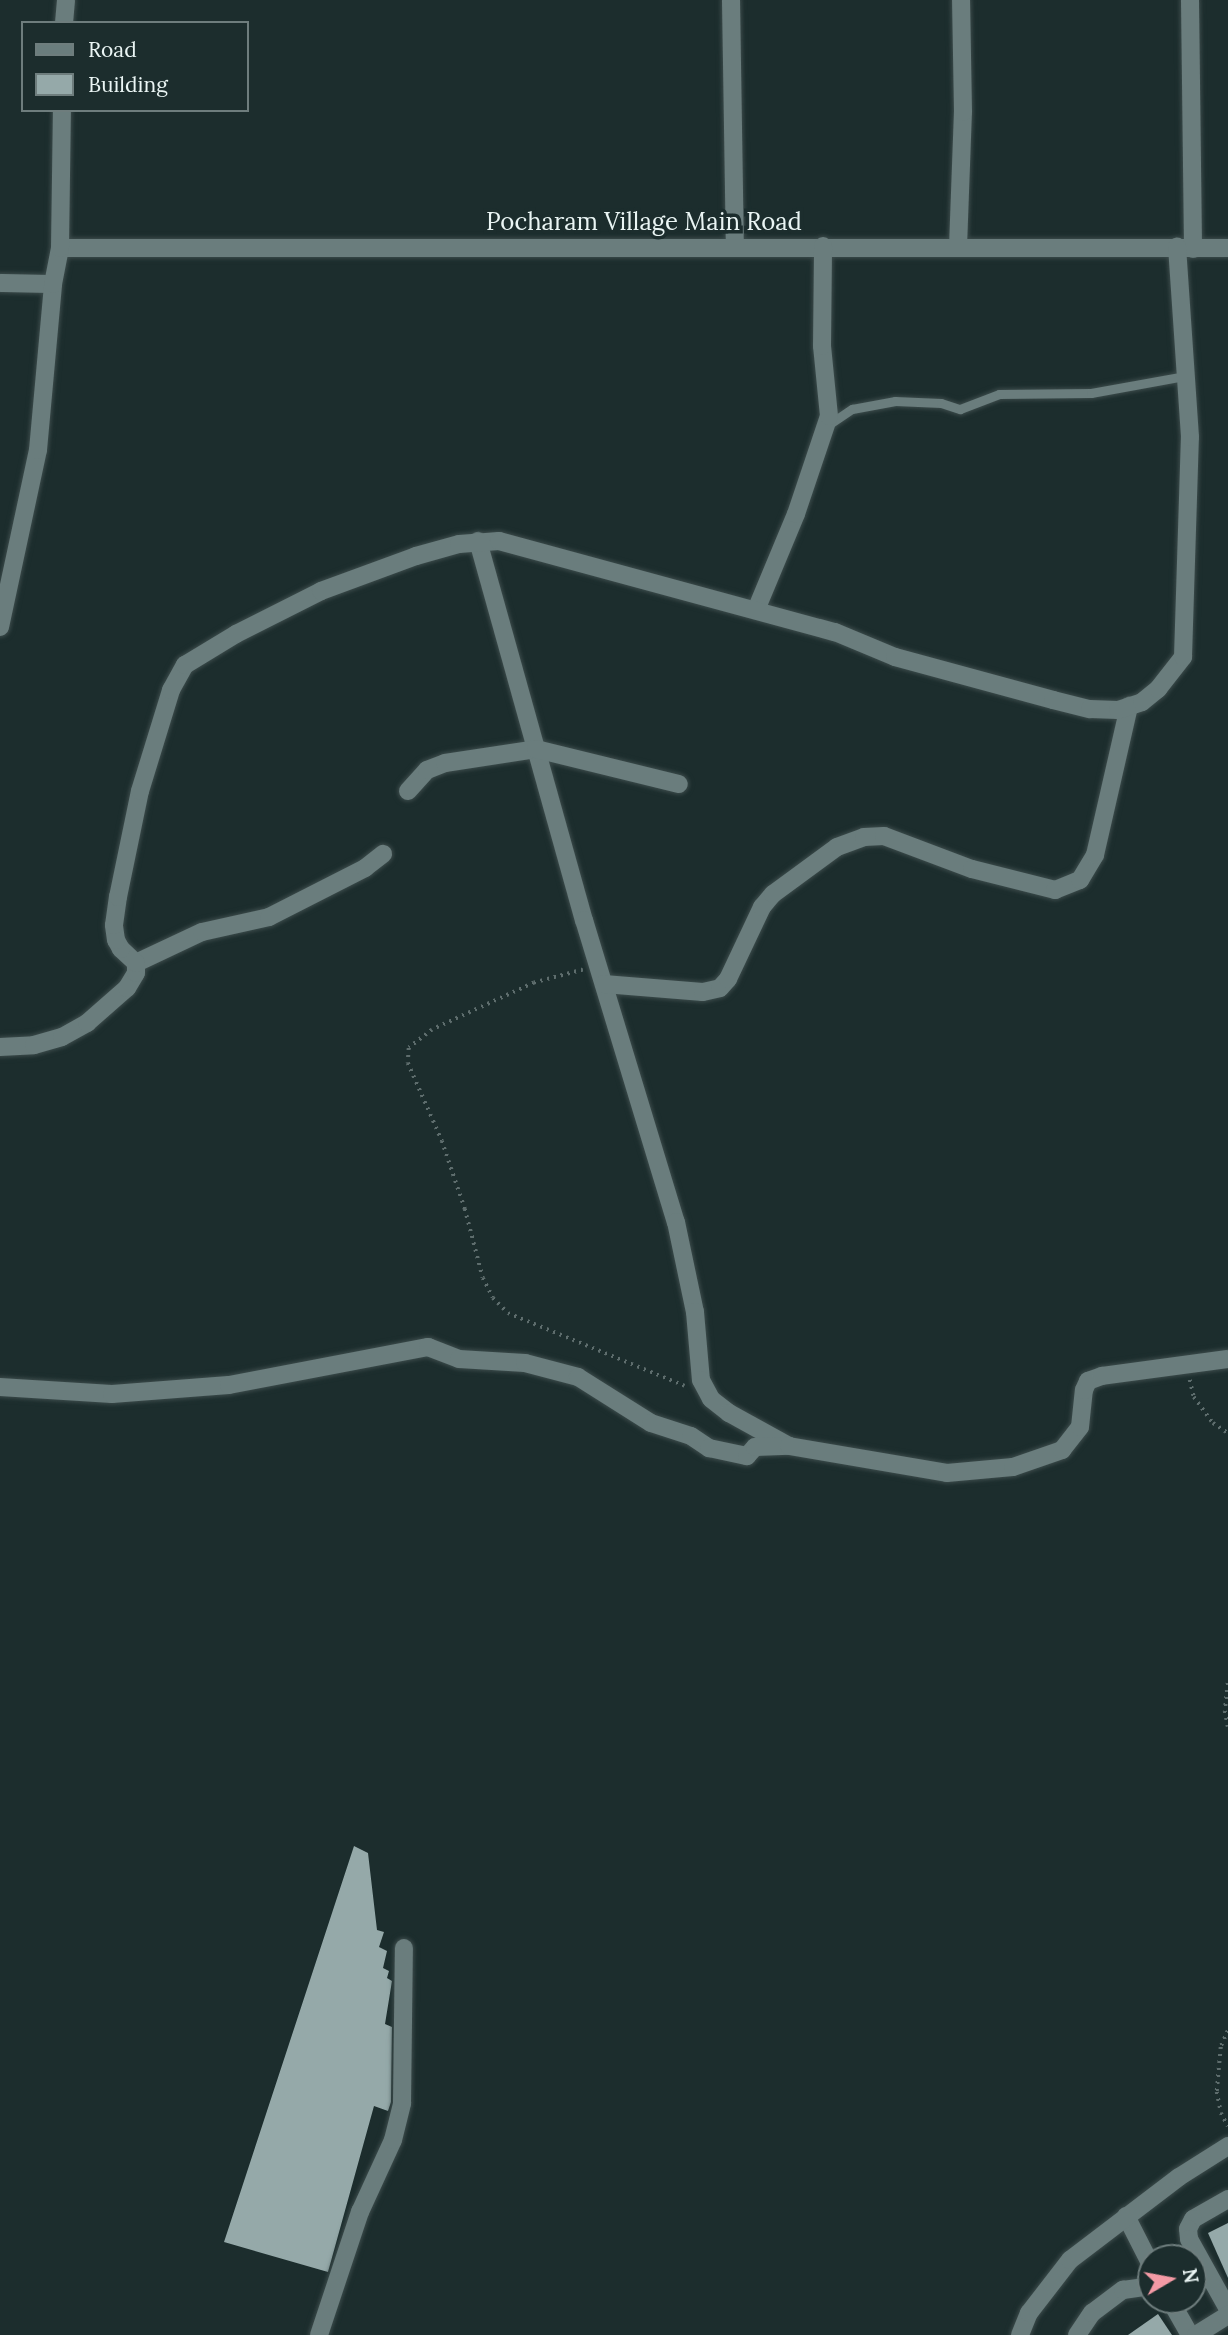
<!DOCTYPE html>
<style>
body{margin:0}
#map{position:relative;width:1228px;height:2335px;overflow:hidden;background:#1c2d2d;font-family:Lora,serif}
div>[style]{position:absolute}
[style*='--x']{left:calc(var(--x)*1px);top:calc(var(--y)*1px);width:calc(var(--w)*1px);rotate:calc(var(--a)*1deg)}
.building>*{inset:0;background:#95a9a9}
.path>*{height:3.5px;margin-top:-1.75px;transform-origin:0;background:repeating-linear-gradient(90deg,#5e6d6d 0 2px,transparent 0 7px)}
.roads{filter:drop-shadow(0 0 2px #3c4b4b) drop-shadow(0 0 2px #3c4b4b)}
.service>*{height:9px;margin:-4.5px;padding:0 4.5px;transform-origin:4.5px;border-radius:4.5px;background:#6a7d7d}
.minor>*{height:18px;margin:-9px;padding:0 9px;transform-origin:9px;border-radius:9px;background:#6a7d7d}
span{translate:-50% -50%;white-space:nowrap;text-align:center;line-height:1.15;-webkit-text-stroke:7px #1c2d2d;paint-order:stroke}
.street-label{font-size:24px;color:#eaf5f4}
.legend{position:absolute;left:21px;top:21px;width:228px;height:91px;box-sizing:border-box;background:#1c2d2d;border:2px solid #6e7d7d;margin:0;padding:9px 12px;list-style:none;font-size:21px;color:#eaf5f4}
.legend li{display:flex;align-items:center;gap:14px;height:35px}
.legend b{width:35px;border:2px solid #6e7d7d}
.north{position:absolute;left:1137px;top:2244px;width:70px;height:70px;box-sizing:border-box;background:#1c2d2d;border:2px solid #6e7d7d;border-radius:50%;rotate:80deg;font-size:19px;font-weight:700;line-height:28px;text-align:center;color:#eaf5f4}
.north::after{content:'';display:block;margin:auto;width:24px;height:32px;background:#f49aa5;clip-path:polygon(50% 0,100% 100%,50% 72%,0 100%)}
</style>
<div id="map">
<div class="building">
<i style="clip-path:polygon(354px 1846px,368px 1853px,377px 1930px,384px 1932px,379px 1947px,387px 1951px,383px 1968px,389px 1971px,387px 1978px,392px 1981px,385px 2024px,392px 2027px,391px 2102px,388px 2111px,374px 2106px,328px 2272px,224px 2242px)"></i>
<i style="clip-path:polygon(1228px 2223px,1228px 2278px,1208px 2233px)"></i>
<i style="clip-path:polygon(1158px 2314px,1172px 2335px,1128px 2335px)"></i>
</div>
<div class="path">
<i style="--x:583;--y:970;--w:51;--a:165.1"></i>
<i style="--x:534;--y:983;--w:112;--a:155.3"></i>
<i style="--x:432;--y:1030;--w:29;--a:142"></i>
<i style="--x:409;--y:1048;--w:15;--a:94"></i>
<i style="--x:408;--y:1063;--w:85;--a:66.4"></i>
<i style="--x:442;--y:1141;--w:72;--a:71.3"></i>
<i style="--x:465;--y:1209;--w:71;--a:75.4"></i>
<i style="--x:483;--y:1278;--w:22;--a:63"></i>
<i style="--x:493;--y:1298;--w:21;--a:45"></i>
<i style="--x:508;--y:1313;--w:191;--a:22.4"></i>
<i style="--x:1190;--y:1380;--w:17;--a:77"></i>
<i style="--x:1194;--y:1397;--w:32;--a:54"></i>
<i style="--x:1213;--y:1423;--w:18;--a:34"></i>
<i style="--x:1228;--y:1683;--w:28;--a:96"></i>
<i style="--x:1225;--y:1711;--w:16;--a:79"></i>
<i style="--x:1228;--y:2031;--w:17;--a:114"></i>
<i style="--x:1221;--y:2047;--w:45;--a:95.1"></i>
<i style="--x:1217;--y:2092;--w:21;--a:79"></i>
<i style="--x:1221;--y:2113;--w:15;--a:62"></i>
</div>
<div class="roads">
<div class="service">
<i style="--x:828;--y:425;--w:29;--a:-34"></i>
<i style="--x:852;--y:409;--w:44;--a:-10.5"></i>
<i style="--x:895;--y:401;--w:46;--a:2.5"></i>
<i style="--x:941;--y:403;--w:20;--a:18"></i>
<i style="--x:960;--y:409;--w:42;--a:-21"></i>
<i style="--x:999;--y:394;--w:92;--a:-0.6"></i>
<i style="--x:1091;--y:393;--w:96;--a:-10.3"></i>
</div>
<div class="minor">
<i style="--x:731;--y:0;--w:247;--a:89.1"></i>
<i style="--x:1190;--y:0;--w:249;--a:89.3"></i>
<i style="--x:64;--y:23;--w:23;--a:-85"></i>
<i style="--x:958;--y:247;--w:135;--a:-87.9"></i>
<i style="--x:963;--y:112;--w:112;--a:-91"></i>
<i style="--x:60;--y:248;--w:1168;--a:0"></i>
<i style="--x:0;--y:283;--w:53;--a:1.1"></i>
<i style="--x:478;--y:541;--w:394;--a:74.4"></i>
<i style="--x:584;--y:920;--w:316;--a:73.1"></i>
<i style="--x:676;--y:1222;--w:92;--a:78.1"></i>
<i style="--x:695;--y:1312;--w:68;--a:85"></i>
<i style="--x:701;--y:1380;--w:21;--a:62"></i>
<i style="--x:711;--y:1399;--w:23;--a:38"></i>
<i style="--x:729;--y:1413;--w:66;--a:28.9"></i>
<i style="--x:756;--y:610;--w:104;--a:-67.4"></i>
<i style="--x:796;--y:514;--w:103;--a:-71.4"></i>
<i style="--x:829;--y:416;--w:70;--a:-95.7"></i>
<i style="--x:822;--y:346;--w:100;--a:-89.4"></i>
<i style="--x:0;--y:627;--w:181;--a:-77.9"></i>
<i style="--x:38;--y:450;--w:167;--a:-84.8"></i>
<i style="--x:53;--y:284;--w:37;--a:-79"></i>
<i style="--x:60;--y:248;--w:138;--a:-89.2"></i>
<i style="--x:408;--y:791;--w:28;--a:-48"></i>
<i style="--x:427;--y:770;--w:19;--a:-21"></i>
<i style="--x:445;--y:763;--w:92;--a:-8.7"></i>
<i style="--x:536;--y:749;--w:147;--a:13.8"></i>
<i style="--x:136;--y:963;--w:73;--a:-25.2"></i>
<i style="--x:202;--y:932;--w:69;--a:-12.6"></i>
<i style="--x:269;--y:917;--w:108;--a:-27"></i>
<i style="--x:365;--y:868;--w:23;--a:-38"></i>
<i style="--x:604;--y:984;--w:99;--a:4.6"></i>
<i style="--x:703;--y:992;--w:17;--a:-13"></i>
<i style="--x:720;--y:988;--w:12;--a:-48"></i>
<i style="--x:728;--y:979;--w:80;--a:-64.7"></i>
<i style="--x:762;--y:907;--w:17;--a:-50"></i>
<i style="--x:773;--y:894;--w:79;--a:-36.3"></i>
<i style="--x:837;--y:847;--w:29;--a:-20"></i>
<i style="--x:864;--y:837;--w:20;--a:-3"></i>
<i style="--x:884;--y:836;--w:94;--a:20.6"></i>
<i style="--x:972;--y:869;--w:86;--a:14.2"></i>
<i style="--x:1055;--y:890;--w:27;--a:-22"></i>
<i style="--x:1080;--y:880;--w:29;--a:-59"></i>
<i style="--x:1095;--y:855;--w:153;--a:-77.1"></i>
<i style="--x:0;--y:1047;--w:34;--a:-3"></i>
<i style="--x:34;--y:1045;--w:29;--a:-16"></i>
<i style="--x:62;--y:1037;--w:29;--a:-29"></i>
<i style="--x:87;--y:1023;--w:53;--a:-41.2"></i>
<i style="--x:127;--y:988;--w:17;--a:-59"></i>
<i style="--x:136;--y:973;--w:10;--a:-90"></i>
<i style="--x:136;--y:963;--w:21;--a:-137"></i>
<i style="--x:121;--y:949;--w:10;--a:-119"></i>
<i style="--x:116;--y:940;--w:15;--a:-98"></i>
<i style="--x:114;--y:925;--w:28;--a:-82"></i>
<i style="--x:118;--y:897;--w:108;--a:-78.3"></i>
<i style="--x:140;--y:791;--w:106;--a:-72.9"></i>
<i style="--x:171;--y:690;--w:29;--a:-61"></i>
<i style="--x:185;--y:665;--w:60;--a:-31.3"></i>
<i style="--x:236;--y:634;--w:95;--a:-26.8"></i>
<i style="--x:321;--y:591;--w:101;--a:-20.2"></i>
<i style="--x:416;--y:556;--w:45;--a:-15.6"></i>
<i style="--x:459;--y:544;--w:40;--a:-4.3"></i>
<i style="--x:499;--y:541;--w:348;--a:15.2"></i>
<i style="--x:835;--y:632;--w:65;--a:22.6"></i>
<i style="--x:895;--y:657;--w:164;--a:15.2"></i>
<i style="--x:1053;--y:700;--w:38;--a:14"></i>
<i style="--x:1090;--y:709;--w:28;--a:2"></i>
<i style="--x:1118;--y:710;--w:25;--a:-18"></i>
<i style="--x:1142;--y:702;--w:21;--a:-39"></i>
<i style="--x:1158;--y:689;--w:41;--a:-52"></i>
<i style="--x:1183;--y:657;--w:220;--a:-88.2"></i>
<i style="--x:1190;--y:437;--w:191;--a:-93.9"></i>
<i style="--x:0;--y:1387;--w:112;--a:3.6"></i>
<i style="--x:112;--y:1394;--w:117;--a:-4.4"></i>
<i style="--x:229;--y:1385;--w:203;--a:-10.8"></i>
<i style="--x:428;--y:1347;--w:33;--a:21"></i>
<i style="--x:459;--y:1359;--w:66;--a:3.5"></i>
<i style="--x:525;--y:1363;--w:55;--a:14.8"></i>
<i style="--x:578;--y:1377;--w:86;--a:32.2"></i>
<i style="--x:651;--y:1423;--w:42;--a:18"></i>
<i style="--x:691;--y:1436;--w:22;--a:34"></i>
<i style="--x:709;--y:1448;--w:39;--a:12"></i>
<i style="--x:747;--y:1456;--w:12;--a:-48"></i>
<i style="--x:755;--y:1447;--w:34;--a:-2"></i>
<i style="--x:789;--y:1446;--w:160;--a:9.7"></i>
<i style="--x:947;--y:1473;--w:66;--a:-5.2"></i>
<i style="--x:1013;--y:1467;--w:52;--a:-19.1"></i>
<i style="--x:1062;--y:1450;--w:29;--a:-52"></i>
<i style="--x:1080;--y:1427;--w:37;--a:-84"></i>
<i style="--x:1084;--y:1390;--w:10;--a:-66"></i>
<i style="--x:1088;--y:1381;--w:15;--a:-20"></i>
<i style="--x:1102;--y:1376;--w:127;--a:-7.7"></i>
<i style="--x:1228;--y:2199;--w:40;--a:150.3"></i>
<i style="--x:1193;--y:2219;--w:11;--a:117"></i>
<i style="--x:1188;--y:2229;--w:10;--a:84"></i>
<i style="--x:1189;--y:2239;--w:80;--a:60.9"></i>
<i style="--x:1126;--y:2216;--w:55;--a:63"></i>
<i style="--x:1170;--y:2300;--w:40;--a:60.3"></i>
<i style="--x:319;--y:2335;--w:130;--a:-71.6"></i>
<i style="--x:360;--y:2212;--w:79;--a:-65.4"></i>
<i style="--x:393;--y:2140;--w:38;--a:-76"></i>
<i style="--x:402;--y:2103;--w:155;--a:-89.3"></i>
<i style="--x:1020;--y:2335;--w:24;--a:-68"></i>
<i style="--x:1029;--y:2313;--w:67;--a:-52.3"></i>
<i style="--x:1070;--y:2260;--w:137;--a:-37.3"></i>
<i style="--x:1179;--y:2177;--w:58;--a:-32.3"></i>
<i style="--x:1077;--y:2335;--w:27;--a:-56"></i>
<i style="--x:1092;--y:2313;--w:39;--a:-37"></i>
<i style="--x:1123;--y:2290;--w:28;--a:-8"></i>
<i style="--x:1196;--y:2335;--w:38;--a:-32"></i>
</div>
</div>
<div class="street-label">
<span style="left:644px;top:222px">Pocharam Village Main Road</span>
</div>
<ul class="legend">
<li><b style="height:9px;background:#6a7d7d"></b>Road</li>
<li><b style="height:19px;background:#95a9a9"></b>Building</li>
</ul>
<div class="north">N</div>
</div>
